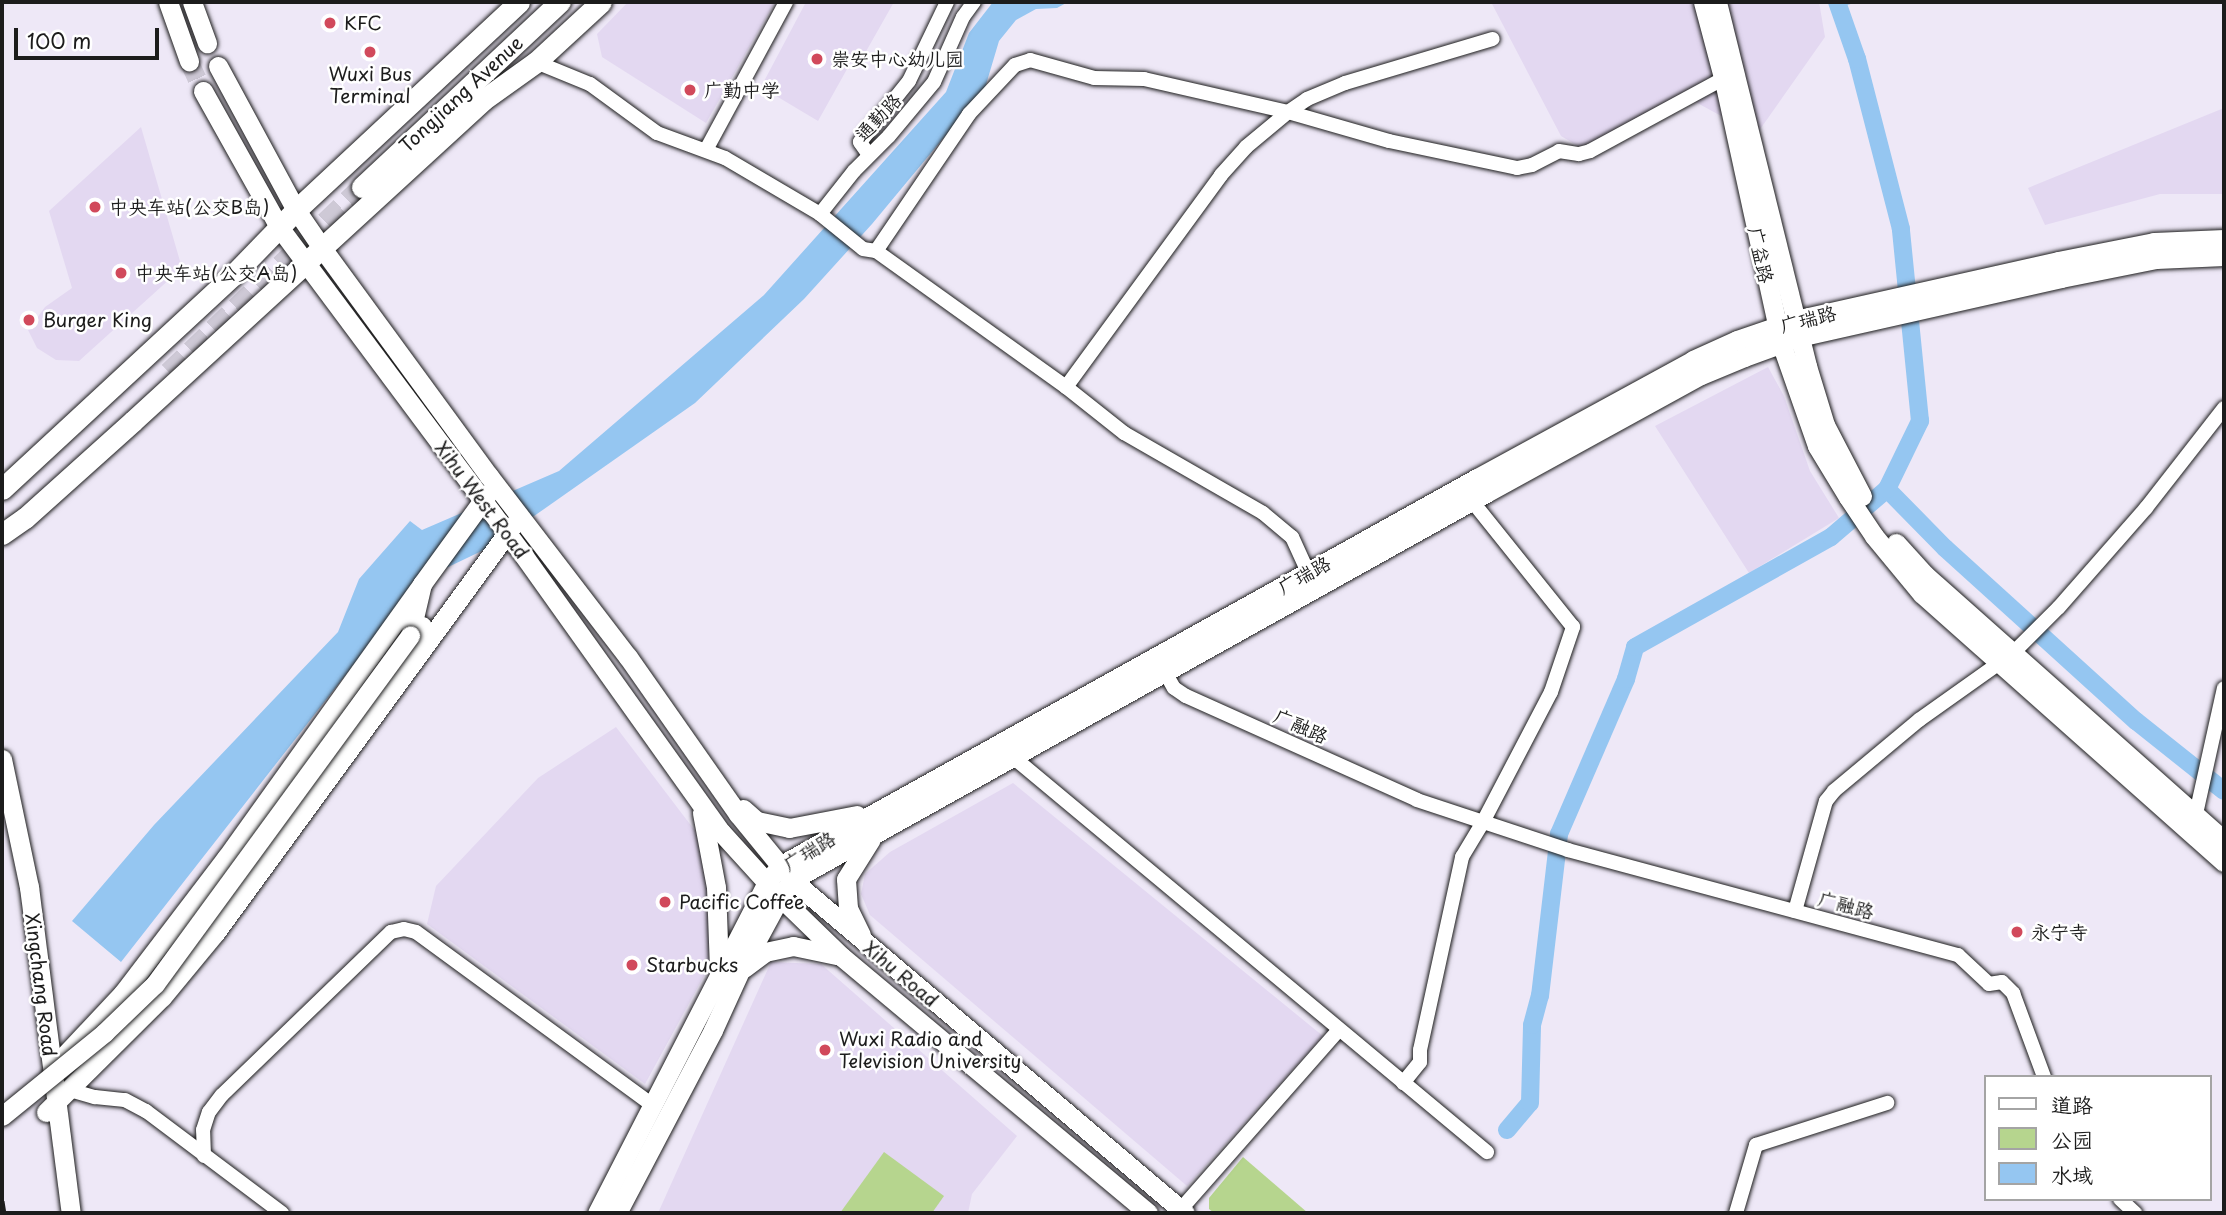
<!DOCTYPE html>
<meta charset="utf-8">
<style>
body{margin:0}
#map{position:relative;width:2226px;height:1215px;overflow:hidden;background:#eee8f7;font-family:"Playpen Sans","LXGW WenKai TC",sans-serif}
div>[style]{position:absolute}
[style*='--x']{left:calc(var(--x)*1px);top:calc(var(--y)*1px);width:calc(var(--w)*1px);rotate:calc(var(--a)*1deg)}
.built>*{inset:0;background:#e3d8f1}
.green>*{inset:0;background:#b6d58e}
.water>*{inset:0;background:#95c6f1}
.stream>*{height:2.5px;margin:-1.25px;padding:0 1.25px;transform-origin:1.25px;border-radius:1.25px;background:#95c6f1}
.river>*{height:18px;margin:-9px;padding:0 9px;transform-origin:9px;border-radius:9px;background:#95c6f1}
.major-tunnel>*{height:19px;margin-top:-9.5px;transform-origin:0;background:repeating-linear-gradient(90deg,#cec9d6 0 19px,transparent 0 29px)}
.highway-tunnel>*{height:21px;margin-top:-10.5px;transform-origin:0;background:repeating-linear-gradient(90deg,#cec9d6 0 21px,transparent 0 31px)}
.roads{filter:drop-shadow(0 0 2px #1c1c1c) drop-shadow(0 0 2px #1c1c1c)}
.minor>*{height:14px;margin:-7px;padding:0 7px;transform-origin:7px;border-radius:7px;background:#fff}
.major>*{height:19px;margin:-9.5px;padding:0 9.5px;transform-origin:9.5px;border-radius:9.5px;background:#fff}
.highway>*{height:21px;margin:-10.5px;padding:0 10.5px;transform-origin:10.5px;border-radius:10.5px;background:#fff}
.rail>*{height:5px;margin-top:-2.5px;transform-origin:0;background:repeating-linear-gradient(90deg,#fff 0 8px,#1c1c1c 0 16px);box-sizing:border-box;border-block:2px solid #1c1c1c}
.bridges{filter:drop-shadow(0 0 2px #1c1c1c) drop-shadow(0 0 2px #1c1c1c)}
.major-bridge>*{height:19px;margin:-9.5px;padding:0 9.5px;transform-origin:9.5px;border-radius:9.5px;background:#fff}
.dots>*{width:19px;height:19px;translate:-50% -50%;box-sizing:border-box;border:4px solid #fff;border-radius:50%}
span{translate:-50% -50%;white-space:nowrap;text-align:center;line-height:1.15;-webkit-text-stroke:5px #fff;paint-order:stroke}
.poi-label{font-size:19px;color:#1c1c1c}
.left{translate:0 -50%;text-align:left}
.street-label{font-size:19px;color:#1c1c1c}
.frame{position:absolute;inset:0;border:4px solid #1c1c1c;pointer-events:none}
.legend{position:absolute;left:1984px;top:1075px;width:228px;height:126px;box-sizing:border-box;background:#fff;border:2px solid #a4a4a4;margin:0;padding:9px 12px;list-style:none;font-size:21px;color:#1c1c1c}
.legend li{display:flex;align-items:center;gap:14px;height:35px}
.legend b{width:35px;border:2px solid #a4a4a4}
.scale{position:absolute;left:14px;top:28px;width:145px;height:32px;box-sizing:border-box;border:4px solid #1c1c1c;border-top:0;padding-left:9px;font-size:21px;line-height:24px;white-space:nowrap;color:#1c1c1c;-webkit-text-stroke:5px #fff;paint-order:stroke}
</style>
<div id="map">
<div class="built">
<i style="clip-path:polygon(628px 2px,775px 2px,706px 123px,602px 57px,597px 34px)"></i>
<i style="clip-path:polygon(806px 2px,894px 2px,864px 55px,851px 62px,818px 121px,761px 87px)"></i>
<i style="clip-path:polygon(1491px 2px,1819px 2px,1825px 37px,1756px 135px,1690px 99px,1583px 149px,1561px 136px)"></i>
<i style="clip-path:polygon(2224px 108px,2224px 194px,2160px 194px,2045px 225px,2028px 188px)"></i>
<i style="clip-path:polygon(141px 127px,182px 268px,79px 361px,56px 360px,37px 348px,28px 330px,45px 307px,72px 288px,49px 211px)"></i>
<i style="clip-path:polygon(1768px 367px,1784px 396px,1810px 471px,1839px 518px,1749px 573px,1655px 426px)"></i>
<i style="clip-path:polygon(616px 727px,702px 840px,715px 936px,710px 965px,645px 1084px,427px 924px,436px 886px,538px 778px)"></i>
<i style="clip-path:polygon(1013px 783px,1323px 1036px,1187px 1186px,870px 915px,861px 894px,865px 874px,890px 852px)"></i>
<i style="clip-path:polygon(771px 962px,821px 964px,1017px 1136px,972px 1194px,968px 1213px,658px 1213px)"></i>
</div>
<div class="green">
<i style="clip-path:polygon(884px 1152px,944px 1196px,932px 1213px,840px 1213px)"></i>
<i style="clip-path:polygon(1243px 1157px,1308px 1213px,1214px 1213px,1209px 1209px,1209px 1198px)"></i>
</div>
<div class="water">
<i style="clip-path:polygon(993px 2px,1068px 2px,1057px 8px,1036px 9px,1016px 20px,999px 41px,985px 88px,872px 224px,804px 299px,695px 403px,490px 547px,419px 581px,121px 962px,72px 921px,154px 825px,338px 632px,359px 579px,410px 521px,422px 530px,559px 471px,764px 295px,946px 92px,969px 33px)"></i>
</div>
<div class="stream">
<i style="--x:1838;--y:5;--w:12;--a:-14"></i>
</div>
<div class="river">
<i style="--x:1887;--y:489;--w:83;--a:45.5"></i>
<i style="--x:1945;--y:548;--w:258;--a:42.2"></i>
<i style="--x:2136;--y:721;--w:112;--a:38.5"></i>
<i style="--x:1507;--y:1130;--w:35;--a:-50"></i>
<i style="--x:1530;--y:1103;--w:78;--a:-88.5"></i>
<i style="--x:1532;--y:1025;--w:30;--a:-75"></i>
<i style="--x:1540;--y:996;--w:163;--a:-83.3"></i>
<i style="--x:1559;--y:834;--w:169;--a:-66.6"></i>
<i style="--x:1626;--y:679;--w:33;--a:-74"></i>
<i style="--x:1635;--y:647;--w:225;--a:-29.3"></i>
<i style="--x:1831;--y:537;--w:74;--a:-40.6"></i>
<i style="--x:1887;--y:489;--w:76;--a:-64.1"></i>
<i style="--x:1920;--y:421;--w:193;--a:-95.7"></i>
<i style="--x:1901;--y:229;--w:176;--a:-104.5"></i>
<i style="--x:1857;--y:59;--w:60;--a:-109.3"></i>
</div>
<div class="major-tunnel">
<i style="--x:189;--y:61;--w:33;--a:65"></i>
</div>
<div class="highway-tunnel">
<i style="--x:169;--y:372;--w:267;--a:-43.8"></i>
</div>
<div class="roads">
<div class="minor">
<i style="--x:536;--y:62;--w:58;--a:22.2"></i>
<i style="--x:590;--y:84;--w:83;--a:36.2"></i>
<i style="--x:657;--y:133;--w:72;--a:20.2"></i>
<i style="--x:725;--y:158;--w:110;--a:30.5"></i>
<i style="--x:820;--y:214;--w:55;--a:39.1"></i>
<i style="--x:863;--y:249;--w:13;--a:9"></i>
<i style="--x:876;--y:251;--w:234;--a:35.6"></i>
<i style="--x:1066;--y:387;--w:74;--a:38.4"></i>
<i style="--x:1124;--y:433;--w:160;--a:29.9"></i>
<i style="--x:1263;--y:513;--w:38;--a:40"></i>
<i style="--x:1292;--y:537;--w:48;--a:65.6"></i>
<i style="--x:706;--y:150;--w:168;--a:-61.6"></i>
<i style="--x:869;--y:155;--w:16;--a:-125"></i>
<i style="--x:860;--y:142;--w:78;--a:-51.2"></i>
<i style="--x:909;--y:81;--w:88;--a:-64.3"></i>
<i style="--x:820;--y:214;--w:55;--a:-51.7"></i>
<i style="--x:854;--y:171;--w:49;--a:-45"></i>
<i style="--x:889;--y:136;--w:70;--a:-50.2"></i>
<i style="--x:934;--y:82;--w:71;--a:-66"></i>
<i style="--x:963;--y:17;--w:19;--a:-54"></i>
<i style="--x:876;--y:251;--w:166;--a:-55.8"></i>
<i style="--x:969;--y:114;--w:67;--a:-46.8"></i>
<i style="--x:1015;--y:65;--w:16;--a:-18"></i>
<i style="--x:1030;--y:60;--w:66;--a:15.7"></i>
<i style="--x:1094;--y:78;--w:50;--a:1.1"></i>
<i style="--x:1144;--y:79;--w:148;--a:12.9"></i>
<i style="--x:1288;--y:112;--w:105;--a:16"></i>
<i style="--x:1389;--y:141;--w:131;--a:11.9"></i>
<i style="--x:1517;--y:168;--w:15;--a:-11"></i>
<i style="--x:1532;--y:165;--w:30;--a:-27"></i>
<i style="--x:1559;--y:151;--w:20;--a:9"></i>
<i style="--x:1579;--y:154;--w:11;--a:-15"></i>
<i style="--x:1590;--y:151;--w:159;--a:-28.5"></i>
<i style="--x:1066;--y:387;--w:263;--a:-53.8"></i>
<i style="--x:1221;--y:175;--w:38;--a:-48"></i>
<i style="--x:1246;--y:147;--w:55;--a:-39.8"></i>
<i style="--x:1288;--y:112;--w:23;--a:-34"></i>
<i style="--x:1307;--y:99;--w:41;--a:-22.8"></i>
<i style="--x:1345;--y:83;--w:154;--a:-16.6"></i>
<i style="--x:1165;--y:672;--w:18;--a:61"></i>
<i style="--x:1174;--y:688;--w:14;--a:34"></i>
<i style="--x:1186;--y:696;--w:253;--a:24.2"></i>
<i style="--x:1417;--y:800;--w:159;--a:18.3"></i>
<i style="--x:1568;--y:850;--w:404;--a:15.1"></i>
<i style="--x:1958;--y:955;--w:42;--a:43.1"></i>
<i style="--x:1989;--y:984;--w:13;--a:-9"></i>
<i style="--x:2002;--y:982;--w:16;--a:45"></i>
<i style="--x:2013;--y:993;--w:90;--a:69.7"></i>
<i style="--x:1007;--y:752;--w:625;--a:39.81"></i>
<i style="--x:2194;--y:823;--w:138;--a:-77.5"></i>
<i style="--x:1795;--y:911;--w:114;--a:-74.3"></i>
<i style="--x:1826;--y:801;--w:13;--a:-51"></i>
<i style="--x:1834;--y:791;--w:111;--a:-39.9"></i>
<i style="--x:1919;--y:720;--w:114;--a:-35.4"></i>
<i style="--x:2012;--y:654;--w:66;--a:-45"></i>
<i style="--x:2059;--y:607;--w:132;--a:-48.7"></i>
<i style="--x:2146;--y:508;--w:127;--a:-52"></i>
<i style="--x:1403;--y:1083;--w:27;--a:-51"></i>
<i style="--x:1420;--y:1062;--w:12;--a:-90"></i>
<i style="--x:1420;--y:1050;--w:198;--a:-77.7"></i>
<i style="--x:1462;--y:857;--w:41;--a:-59"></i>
<i style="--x:1483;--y:822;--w:147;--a:-62.4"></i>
<i style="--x:1551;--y:692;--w:69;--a:-71.3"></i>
<i style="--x:1573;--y:627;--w:161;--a:-128.7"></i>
<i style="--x:70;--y:1090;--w:26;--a:16"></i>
<i style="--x:95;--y:1097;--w:30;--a:6"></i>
<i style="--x:125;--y:1100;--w:24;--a:28"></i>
<i style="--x:146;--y:1111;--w:170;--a:36.9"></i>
<i style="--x:204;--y:1156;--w:26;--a:-92"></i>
<i style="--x:203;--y:1130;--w:19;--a:-72"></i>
<i style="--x:209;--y:1112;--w:21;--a:-53"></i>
<i style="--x:222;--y:1095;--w:235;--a:-44"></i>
<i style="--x:391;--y:932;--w:13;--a:-13"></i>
<i style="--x:404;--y:929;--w:12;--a:14"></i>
<i style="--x:416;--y:932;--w:295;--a:36.2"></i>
<i style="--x:2120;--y:1199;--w:21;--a:43"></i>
<i style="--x:1181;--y:1209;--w:239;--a:-48.6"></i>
<i style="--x:1736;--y:1213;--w:71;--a:-73.6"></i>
<i style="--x:1756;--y:1145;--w:138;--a:-17.8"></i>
</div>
<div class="major">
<i style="--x:168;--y:2;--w:63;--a:70.4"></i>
<i style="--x:192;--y:2;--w:44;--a:69.9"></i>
<i style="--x:1703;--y:2;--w:82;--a:75.1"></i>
<i style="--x:1724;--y:81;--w:268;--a:77.7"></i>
<i style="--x:1781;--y:343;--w:109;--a:70.7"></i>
<i style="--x:1817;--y:446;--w:60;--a:58.7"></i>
<i style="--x:1848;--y:497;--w:47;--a:56.3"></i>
<i style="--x:1874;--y:536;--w:75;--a:50.4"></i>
<i style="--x:1922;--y:594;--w:404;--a:41.6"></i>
<i style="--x:1717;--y:2;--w:375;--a:76.1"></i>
<i style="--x:1807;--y:366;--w:62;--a:73"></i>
<i style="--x:1825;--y:425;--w:80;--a:62.5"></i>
<i style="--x:218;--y:66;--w:164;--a:61.6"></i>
<i style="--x:296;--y:210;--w:46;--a:55.6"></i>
<i style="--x:322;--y:248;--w:283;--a:53.8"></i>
<i style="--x:489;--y:476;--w:228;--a:52.5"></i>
<i style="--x:628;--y:657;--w:192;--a:55"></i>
<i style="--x:738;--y:814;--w:85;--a:50.7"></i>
<i style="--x:792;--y:880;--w:515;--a:40.28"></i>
<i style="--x:203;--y:91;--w:156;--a:60.8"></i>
<i style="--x:279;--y:227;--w:410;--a:53.3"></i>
<i style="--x:524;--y:556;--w:339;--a:54.5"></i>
<i style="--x:721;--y:832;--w:88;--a:47.8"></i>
<i style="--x:780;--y:897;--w:86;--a:44.1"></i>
<i style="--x:842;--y:957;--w:399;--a:39.9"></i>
<i style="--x:1896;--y:543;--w:43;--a:47.8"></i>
<i style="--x:1925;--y:575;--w:400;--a:41.6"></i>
<i style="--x:422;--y:626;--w:15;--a:143"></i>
<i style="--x:410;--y:635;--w:52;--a:-76.8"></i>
<i style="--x:422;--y:584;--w:112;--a:-54"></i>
<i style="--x:2;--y:759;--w:131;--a:78.1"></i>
<i style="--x:29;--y:887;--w:329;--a:82.7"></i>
<i style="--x:743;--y:809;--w:18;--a:41"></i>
<i style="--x:757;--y:821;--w:33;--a:12"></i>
<i style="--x:789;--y:828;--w:69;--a:-10.8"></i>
<i style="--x:702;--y:813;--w:75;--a:79.3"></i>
<i style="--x:716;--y:887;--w:83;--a:87.9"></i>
<i style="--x:861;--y:935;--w:30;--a:-116"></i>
<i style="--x:848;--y:908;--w:29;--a:-94"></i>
<i style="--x:846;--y:879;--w:47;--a:-58"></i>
<i style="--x:744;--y:968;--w:26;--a:-37"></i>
<i style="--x:765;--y:952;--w:29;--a:-12"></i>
<i style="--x:793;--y:946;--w:44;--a:11.8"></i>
<i style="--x:61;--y:1059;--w:91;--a:-46.8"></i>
<i style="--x:123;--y:993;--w:170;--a:-52.7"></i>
<i style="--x:226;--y:858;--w:337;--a:-54.4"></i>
<i style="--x:46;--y:1112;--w:163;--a:-44.8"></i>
<i style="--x:162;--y:997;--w:83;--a:-50.4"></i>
<i style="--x:215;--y:933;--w:505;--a:-53.86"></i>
<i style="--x:597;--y:1213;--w:372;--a:-62.8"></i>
<i style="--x:767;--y:882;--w:22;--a:-51"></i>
<i style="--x:781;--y:865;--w:796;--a:-29.08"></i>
<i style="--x:1477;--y:478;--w:246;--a:-28.6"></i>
<i style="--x:1693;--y:360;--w:48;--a:-24.4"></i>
<i style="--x:1737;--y:340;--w:61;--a:-19"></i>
<i style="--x:1795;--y:320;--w:270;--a:-12.6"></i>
<i style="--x:2058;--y:261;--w:98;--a:-11.2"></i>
<i style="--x:2154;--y:242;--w:70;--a:-2.5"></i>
<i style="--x:617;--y:1213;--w:207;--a:-62.3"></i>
<i style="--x:713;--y:1030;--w:65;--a:-65.4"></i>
<i style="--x:740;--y:971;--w:84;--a:-61.6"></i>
<i style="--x:780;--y:897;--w:21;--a:-55"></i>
<i style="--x:792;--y:880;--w:795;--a:-29.15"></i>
<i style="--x:1486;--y:493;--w:245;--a:-28.8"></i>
<i style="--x:1701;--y:375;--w:47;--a:-22.7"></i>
<i style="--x:1744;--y:357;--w:59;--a:-20"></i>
<i style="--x:1799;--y:337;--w:269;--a:-12.7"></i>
<i style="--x:2061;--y:278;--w:97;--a:-11.3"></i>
<i style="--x:2156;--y:259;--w:68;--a:-2.5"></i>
</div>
<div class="highway">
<i style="--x:362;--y:187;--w:271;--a:-43.1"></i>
<i style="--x:2;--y:489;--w:313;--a:-42.8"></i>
<i style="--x:232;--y:276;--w:92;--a:-45.9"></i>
<i style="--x:296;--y:210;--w:305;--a:-43"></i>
<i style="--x:2;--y:534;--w:28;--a:-35"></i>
<i style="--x:25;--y:518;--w:145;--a:-41.9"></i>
<i style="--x:133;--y:421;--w:475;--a:-42.5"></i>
<i style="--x:483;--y:100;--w:65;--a:-35.6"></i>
<i style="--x:536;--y:62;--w:88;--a:-42.7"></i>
</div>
</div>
<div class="rail">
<i style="--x:2;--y:1201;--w:12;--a:81"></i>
</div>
<div class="bridges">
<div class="major-bridge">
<i style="--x:2;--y:1116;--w:132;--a:-39.1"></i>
<i style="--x:104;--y:1033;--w:71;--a:-43.9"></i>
<i style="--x:155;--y:984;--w:432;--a:-53.8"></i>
</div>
</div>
<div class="dots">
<i style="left:330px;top:23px;background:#d1495b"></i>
<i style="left:370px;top:52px;background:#d1495b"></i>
<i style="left:817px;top:59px;background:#d1495b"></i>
<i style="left:690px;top:90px;background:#d1495b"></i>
<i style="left:95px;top:207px;background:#d1495b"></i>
<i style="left:121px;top:273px;background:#d1495b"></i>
<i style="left:29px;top:320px;background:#d1495b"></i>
<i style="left:665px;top:902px;background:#d1495b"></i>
<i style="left:2017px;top:932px;background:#d1495b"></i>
<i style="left:632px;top:965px;background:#d1495b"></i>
<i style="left:825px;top:1050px;background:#d1495b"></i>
</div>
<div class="poi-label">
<span class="left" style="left:344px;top:23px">KFC</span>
<span class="left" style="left:831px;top:59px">崇安中心幼儿园</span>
<span style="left:370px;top:85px">Wuxi Bus<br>Terminal</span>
<span class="left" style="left:704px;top:90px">广勤中学</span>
<span class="left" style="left:109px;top:207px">中央车站(公交B岛)</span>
<span class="left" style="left:135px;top:273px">中央车站(公交A岛)</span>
<span class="left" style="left:43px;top:320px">Burger King</span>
<span class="left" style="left:679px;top:902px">Pacific Coffee</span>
<span class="left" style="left:2031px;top:932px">永宁寺</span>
<span class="left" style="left:646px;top:965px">Starbucks</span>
<span class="left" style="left:839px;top:1050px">Wuxi Radio and<br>Television University</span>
</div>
<div class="street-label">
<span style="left:461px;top:94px;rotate:-43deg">Tongjiang Avenue</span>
<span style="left:878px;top:117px;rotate:-47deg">通勤路</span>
<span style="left:1761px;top:255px;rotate:78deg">广益路</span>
<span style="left:1808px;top:319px;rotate:-14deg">广瑞路</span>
<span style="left:482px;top:500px;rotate:53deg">Xihu West Road</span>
<span style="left:1304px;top:575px;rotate:-29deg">广瑞路</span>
<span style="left:1301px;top:726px;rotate:24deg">广融路</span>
<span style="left:809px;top:851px;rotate:-31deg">广瑞路</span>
<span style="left:1846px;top:905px;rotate:15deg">广融路</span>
<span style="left:901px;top:974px;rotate:40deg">Xihu Road</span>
<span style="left:41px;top:985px;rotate:83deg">Xingchang Road</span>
</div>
<div class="frame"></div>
<ul class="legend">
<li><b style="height:9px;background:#fff"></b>道路</li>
<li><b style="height:19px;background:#b6d58e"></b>公园</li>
<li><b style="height:19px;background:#95c6f1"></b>水域</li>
</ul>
<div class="scale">100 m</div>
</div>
